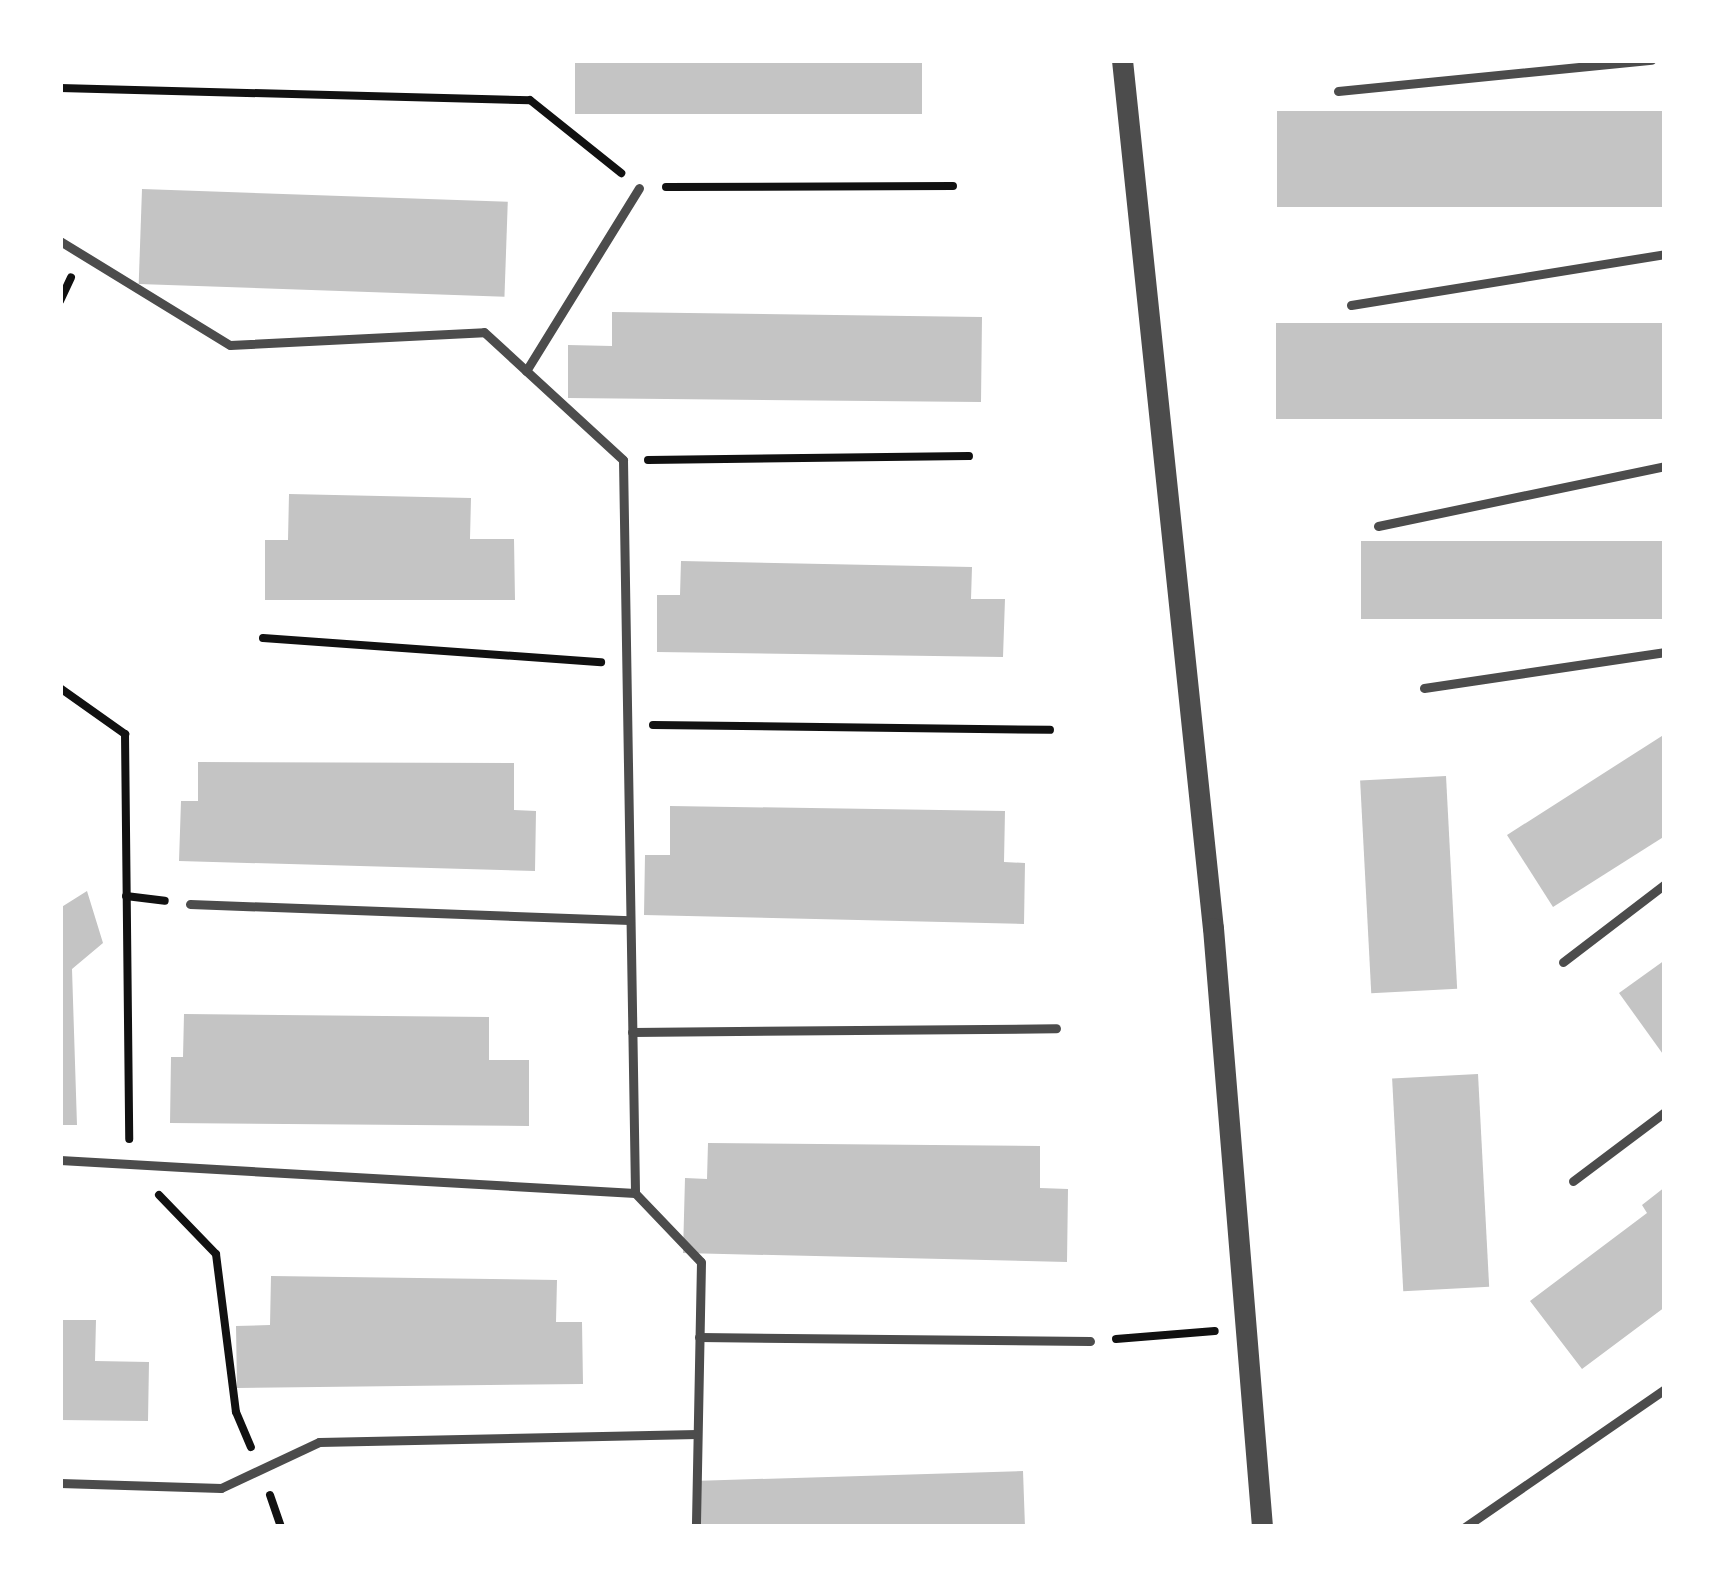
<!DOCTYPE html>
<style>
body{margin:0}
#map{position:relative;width:1725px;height:1587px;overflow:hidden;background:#fff;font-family:Lato,sans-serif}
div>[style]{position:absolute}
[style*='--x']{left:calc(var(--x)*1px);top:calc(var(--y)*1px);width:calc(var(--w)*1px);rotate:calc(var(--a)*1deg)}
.building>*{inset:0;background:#c4c4c4;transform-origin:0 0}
.path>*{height:8px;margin:-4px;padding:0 4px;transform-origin:4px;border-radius:4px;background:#111}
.service>*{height:9px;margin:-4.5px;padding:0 4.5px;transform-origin:4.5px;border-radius:4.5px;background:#4c4c4c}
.tertiary>*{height:21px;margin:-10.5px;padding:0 10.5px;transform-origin:10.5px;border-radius:10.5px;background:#4c4c4c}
span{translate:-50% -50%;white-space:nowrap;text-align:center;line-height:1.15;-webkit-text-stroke:9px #fff;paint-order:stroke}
.frame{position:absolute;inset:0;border:63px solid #fff;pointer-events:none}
</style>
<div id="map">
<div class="building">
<i style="left:575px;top:60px;width:347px;height:54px"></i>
<i style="left:1665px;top:111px;width:96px;height:388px;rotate:90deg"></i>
<i style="left:142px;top:189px;width:366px;height:95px;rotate:2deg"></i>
<i style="clip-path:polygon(612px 312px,982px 317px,981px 402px,568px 398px,568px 345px,612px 346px)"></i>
<i style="left:1665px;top:323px;width:96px;height:389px;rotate:90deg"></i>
<i style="clip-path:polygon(289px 494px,471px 498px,470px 539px,514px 539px,515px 600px,265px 600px,265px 540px,288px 540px)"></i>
<i style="left:1665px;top:541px;width:78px;height:304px;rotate:90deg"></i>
<i style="clip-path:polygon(681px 561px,972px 567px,971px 599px,1005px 599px,1003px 657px,657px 652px,657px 595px,680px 595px)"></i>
<i style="clip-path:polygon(1665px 734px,1665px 836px,1553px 907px,1507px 835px)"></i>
<i style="clip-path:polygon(198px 762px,514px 763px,514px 810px,536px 811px,535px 871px,179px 861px,181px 801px,198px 801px)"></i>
<i style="left:1446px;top:776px;width:213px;height:86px;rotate:87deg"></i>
<i style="clip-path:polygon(670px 806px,1005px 811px,1004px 862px,1025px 863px,1024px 924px,644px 915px,645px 855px,670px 855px)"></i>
<i style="clip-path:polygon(87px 891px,103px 943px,72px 969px,77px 1125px,60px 1125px,60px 908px)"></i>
<i style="clip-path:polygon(1665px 960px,1665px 1057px,1619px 993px)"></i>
<i style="clip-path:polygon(184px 1014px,489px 1017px,489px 1060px,529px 1060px,529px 1126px,170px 1123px,171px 1057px,183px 1057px)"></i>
<i style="left:1478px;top:1074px;width:213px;height:86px;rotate:87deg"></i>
<i style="clip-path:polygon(708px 1143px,1040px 1146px,1040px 1188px,1068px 1189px,1067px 1262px,683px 1253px,685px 1178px,707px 1179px)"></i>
<i style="clip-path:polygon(1665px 1187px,1665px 1307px,1582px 1369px,1530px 1301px,1647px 1213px,1642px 1205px)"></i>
<i style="clip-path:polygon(271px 1276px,557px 1280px,556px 1322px,582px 1322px,583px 1384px,237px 1388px,236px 1326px,270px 1325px)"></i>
<i style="clip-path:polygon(60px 1320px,96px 1320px,95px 1361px,149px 1362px,148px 1421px,60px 1420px)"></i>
<i style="clip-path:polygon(1023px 1471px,1025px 1527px,695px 1527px,693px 1481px)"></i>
</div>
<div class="path">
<i style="--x:60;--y:88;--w:470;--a:1.5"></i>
<i style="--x:530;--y:100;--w:117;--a:38.7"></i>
<i style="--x:666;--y:187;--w:287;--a:-0.2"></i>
<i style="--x:60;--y:301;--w:26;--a:-65"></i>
<i style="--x:648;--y:460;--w:321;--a:-0.7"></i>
<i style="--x:263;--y:638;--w:339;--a:4.1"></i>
<i style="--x:60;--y:688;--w:80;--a:35.3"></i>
<i style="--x:125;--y:734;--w:405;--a:89.4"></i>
<i style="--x:653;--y:725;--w:397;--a:0.7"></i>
<i style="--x:126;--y:896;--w:39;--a:7"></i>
<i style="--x:159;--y:1195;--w:82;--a:46"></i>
<i style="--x:216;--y:1254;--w:159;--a:82.8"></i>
<i style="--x:236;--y:1412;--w:38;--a:67"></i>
<i style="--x:1116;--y:1339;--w:99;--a:-4.6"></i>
<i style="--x:270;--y:1495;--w:34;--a:71"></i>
</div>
<div class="service">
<i style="--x:1338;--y:91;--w:315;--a:-5.7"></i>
<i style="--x:60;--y:241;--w:199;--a:31.5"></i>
<i style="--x:230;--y:345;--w:254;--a:-2.9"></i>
<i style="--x:484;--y:332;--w:189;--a:42.6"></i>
<i style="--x:623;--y:460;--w:733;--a:89.06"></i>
<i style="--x:635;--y:1193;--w:576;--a:-176.72"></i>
<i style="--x:1351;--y:305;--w:318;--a:-9.2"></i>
<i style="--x:526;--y:371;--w:215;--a:-58.3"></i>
<i style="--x:1378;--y:526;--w:293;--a:-11.8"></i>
<i style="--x:1424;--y:688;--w:244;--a:-8.5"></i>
<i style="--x:190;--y:904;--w:440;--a:2.1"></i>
<i style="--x:1563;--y:962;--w:128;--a:-37.4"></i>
<i style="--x:632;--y:1032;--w:424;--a:-0.5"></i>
<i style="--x:1573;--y:1181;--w:115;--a:-36.9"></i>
<i style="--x:635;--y:1193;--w:95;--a:46.3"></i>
<i style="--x:701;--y:1262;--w:265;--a:91.1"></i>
<i style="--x:699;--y:1337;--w:391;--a:0.6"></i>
<i style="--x:60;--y:1483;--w:161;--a:1.8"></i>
<i style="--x:221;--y:1488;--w:108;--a:-25.1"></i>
<i style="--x:319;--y:1442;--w:378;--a:-1.2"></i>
<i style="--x:1465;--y:1527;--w:243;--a:-34.6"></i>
</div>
<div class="tertiary">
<i style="--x:1122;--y:60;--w:873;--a:84.02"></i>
<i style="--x:1213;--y:928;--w:601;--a:85.32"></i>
</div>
<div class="frame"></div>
</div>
